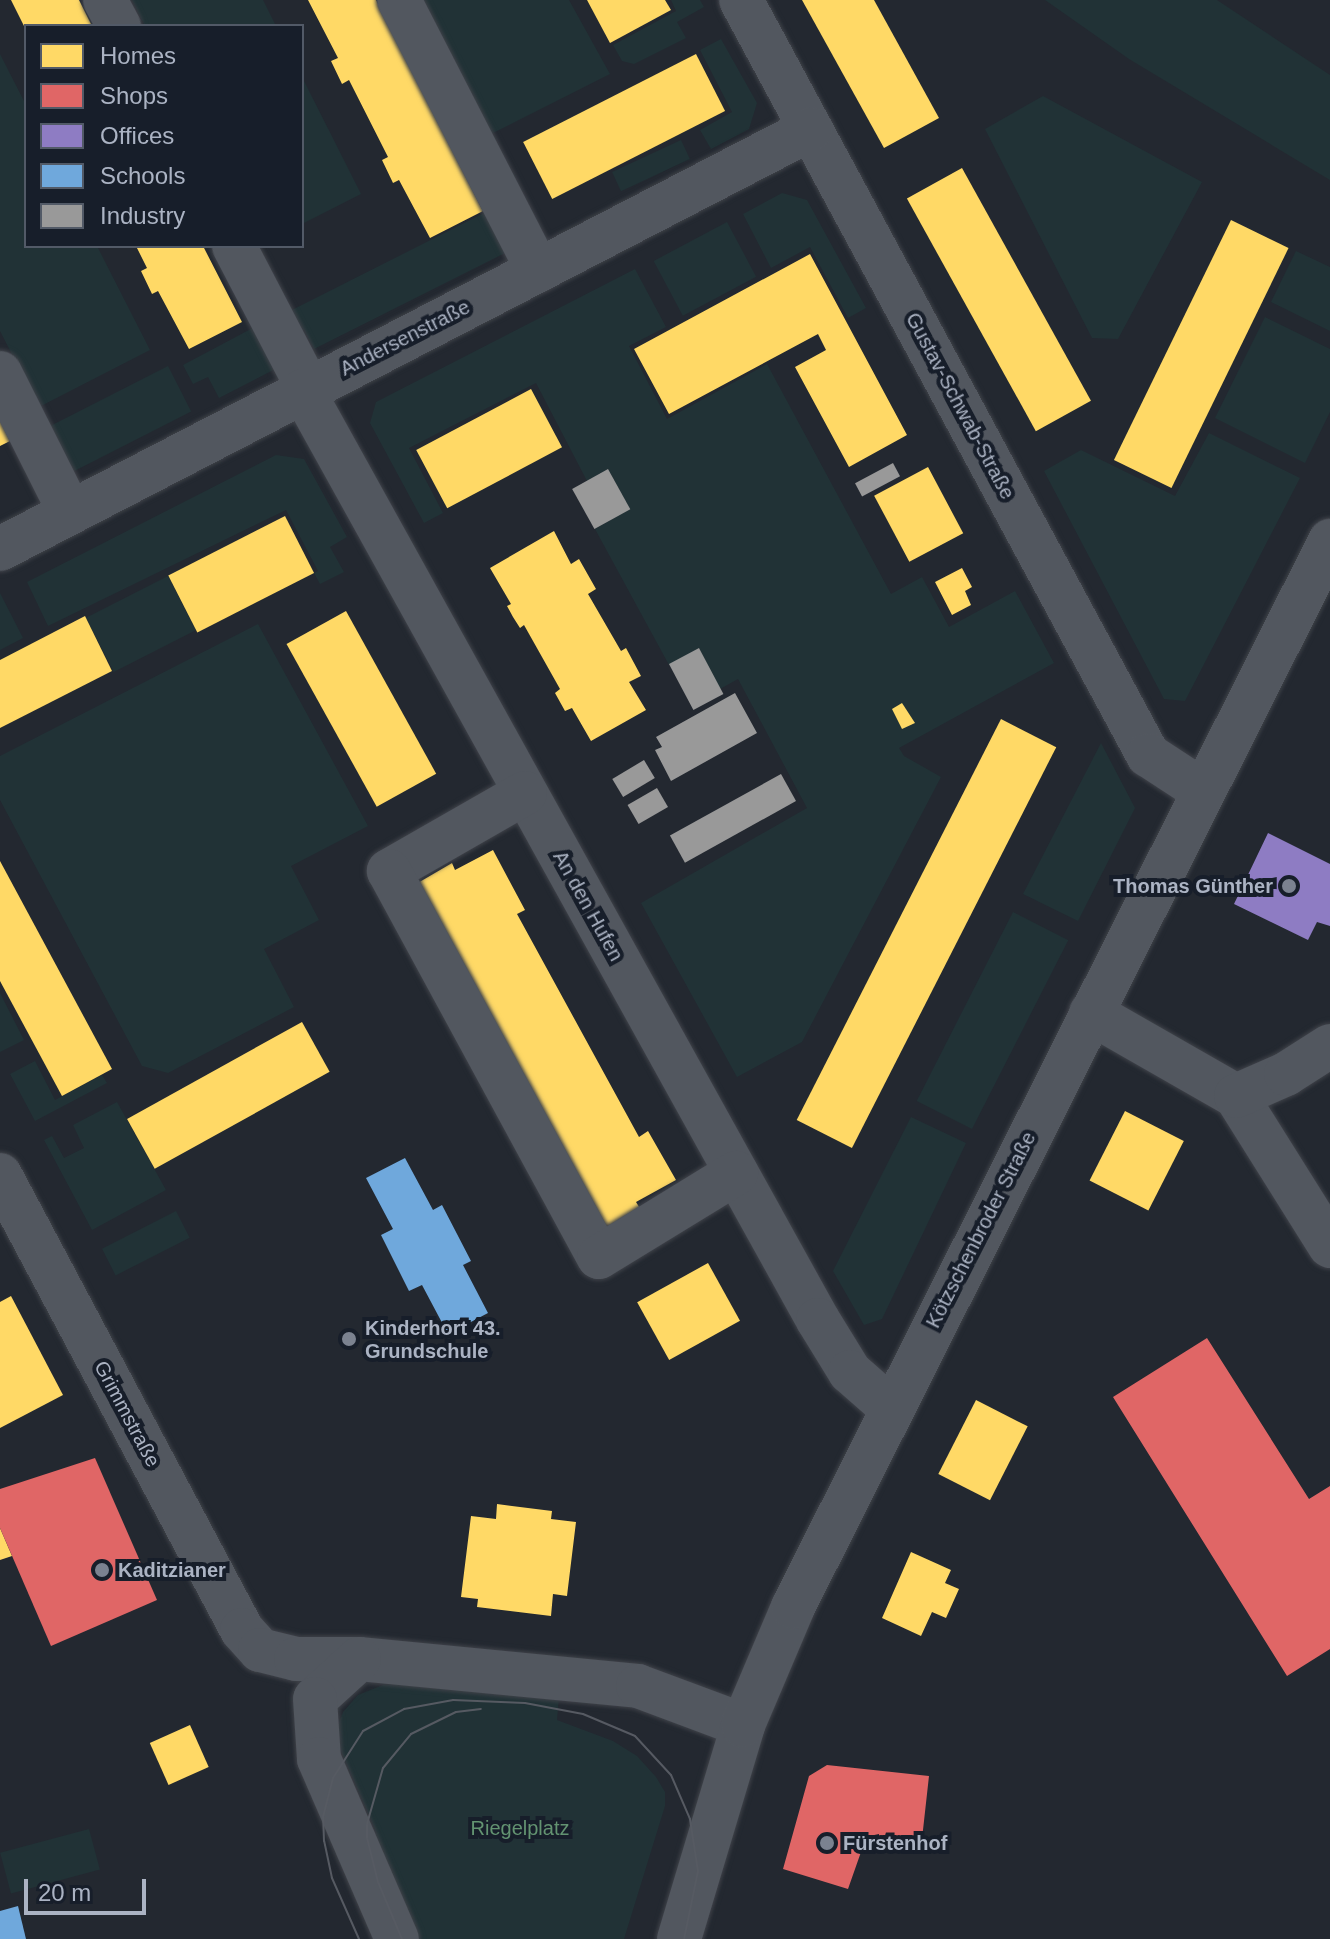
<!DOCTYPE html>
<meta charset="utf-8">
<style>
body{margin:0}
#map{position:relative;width:1330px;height:1939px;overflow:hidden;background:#232830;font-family:Arial,sans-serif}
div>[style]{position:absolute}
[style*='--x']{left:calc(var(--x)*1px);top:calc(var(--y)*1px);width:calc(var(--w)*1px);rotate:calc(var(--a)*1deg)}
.green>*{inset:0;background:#213236;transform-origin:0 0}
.homes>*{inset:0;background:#ffd966;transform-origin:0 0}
.shops>*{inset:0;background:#e06666}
.offices>*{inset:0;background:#8e7cc3}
.schools>*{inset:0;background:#6fa8dc}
.industry>*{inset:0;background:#999;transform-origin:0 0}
.roads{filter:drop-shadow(0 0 2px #3f4249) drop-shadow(0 0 2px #3f4249)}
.minor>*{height:44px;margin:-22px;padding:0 22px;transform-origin:22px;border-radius:22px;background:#52575f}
.tram>*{height:2px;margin:-1px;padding:0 1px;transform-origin:1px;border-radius:1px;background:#565a62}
.dots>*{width:22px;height:22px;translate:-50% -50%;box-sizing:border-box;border:4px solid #171e2a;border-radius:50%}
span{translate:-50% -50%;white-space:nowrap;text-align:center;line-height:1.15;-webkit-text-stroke:8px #171e2a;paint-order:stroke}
.street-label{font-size:20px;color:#abb3c3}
.poi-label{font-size:20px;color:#abb3c3;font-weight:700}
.right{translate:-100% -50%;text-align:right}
.left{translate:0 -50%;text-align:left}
.park-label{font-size:20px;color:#639371}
.legend{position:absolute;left:24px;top:24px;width:280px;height:224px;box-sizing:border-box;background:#171e2a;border:2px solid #525a67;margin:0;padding:10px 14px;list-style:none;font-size:24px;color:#abb3c3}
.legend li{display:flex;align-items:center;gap:16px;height:40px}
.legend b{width:40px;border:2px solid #525a67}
.scale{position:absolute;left:24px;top:1879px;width:122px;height:36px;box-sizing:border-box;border:4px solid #abb3c3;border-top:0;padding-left:10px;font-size:24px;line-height:28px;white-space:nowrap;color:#abb3c3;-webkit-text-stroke:6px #171e2a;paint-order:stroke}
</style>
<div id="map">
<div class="green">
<i style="clip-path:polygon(132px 0,263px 0,276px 26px,145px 26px)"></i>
<i style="clip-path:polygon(420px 0,569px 0,610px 74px,489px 135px)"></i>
<i style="clip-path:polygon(671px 0,700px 0,704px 7px,677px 22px,686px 38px,634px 64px,622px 61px,613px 45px,676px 11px)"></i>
<i style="clip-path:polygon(1045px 0,1217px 0,1330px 75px,1330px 180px,1129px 59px)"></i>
<i style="clip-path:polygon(721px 39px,757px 103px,749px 129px,711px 149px,700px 130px,732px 112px,700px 50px)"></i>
<i style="clip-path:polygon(0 54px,26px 105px,26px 246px,97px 246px,150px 350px,39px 407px,0 331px)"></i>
<i style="clip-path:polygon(302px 77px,361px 194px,302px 224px)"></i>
<i style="clip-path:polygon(1043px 96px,1202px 182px,1118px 339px,1092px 338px,985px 129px)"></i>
<i style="left:681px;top:140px;width:21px;height:76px;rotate:65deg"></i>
<i style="clip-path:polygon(782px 193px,807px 200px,866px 308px,848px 318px,810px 247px,771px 268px,743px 214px)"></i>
<i style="clip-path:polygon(490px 210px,511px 250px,314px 349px,304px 330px,294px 335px,284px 314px)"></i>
<i style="left:727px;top:222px;width:62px;height:83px;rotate:62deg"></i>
<i style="clip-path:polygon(1296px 251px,1330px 267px,1330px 331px,1271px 302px)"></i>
<i style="clip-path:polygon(635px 269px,666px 327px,629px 346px,667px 419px,767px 364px,891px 594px,922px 577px,949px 627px,1015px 591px,1054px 663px,899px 748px,904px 756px,941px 777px,802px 1042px,737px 1077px,641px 903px,807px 808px,738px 679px,720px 689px,699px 648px,669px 665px,595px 529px,630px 509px,608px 469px,587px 481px,536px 383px,409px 448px,443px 513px,424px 523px,370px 423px,376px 402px)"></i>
<i style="clip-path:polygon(1265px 317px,1330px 349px,1330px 412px,1305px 463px,1215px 418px)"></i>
<i style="clip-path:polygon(260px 324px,281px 366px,219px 398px,208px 377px,193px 384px,183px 365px)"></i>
<i style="left:168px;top:366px;width:51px;height:136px;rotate:63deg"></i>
<i style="clip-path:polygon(1209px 433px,1300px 478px,1185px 701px,1164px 699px,1044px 471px,1081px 450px,1175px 496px)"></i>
<i style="clip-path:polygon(276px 455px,304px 459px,347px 537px,330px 547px,344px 572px,320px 584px,314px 573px,318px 571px,286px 510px,48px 626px,27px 582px)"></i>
<i style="left:168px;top:576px;width:61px;height:92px;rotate:63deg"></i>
<i style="clip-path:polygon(0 593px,23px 638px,0 650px)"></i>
<i style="clip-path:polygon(258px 624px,368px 826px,291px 866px,319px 920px,264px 949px,294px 1007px,168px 1073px,142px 1066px,0 800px,0 756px)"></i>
<i style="clip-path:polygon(1101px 743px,1135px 808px,1078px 921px,1023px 894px)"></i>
<i style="left:1013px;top:912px;width:62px;height:212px;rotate:27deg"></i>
<i style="clip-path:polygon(0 993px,24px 1040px,0 1052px)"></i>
<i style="clip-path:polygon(35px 1061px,55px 1100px,102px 1075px,107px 1083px,35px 1121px,10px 1074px)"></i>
<i style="clip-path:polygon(117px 1102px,166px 1190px,92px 1230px,44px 1140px,52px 1136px,64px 1158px,84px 1148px,73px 1125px)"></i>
<i style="clip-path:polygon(911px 1117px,966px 1143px,882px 1319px,864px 1325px,833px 1271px)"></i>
<i style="left:176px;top:1211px;width:30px;height:83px;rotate:63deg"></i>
<i style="clip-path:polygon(407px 1684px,559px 1697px,557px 1720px,613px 1741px,637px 1756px,656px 1777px,665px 1792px,665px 1806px,624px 1939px,415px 1939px,380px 1858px,375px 1829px,334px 1735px,343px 1712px,358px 1695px,383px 1685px)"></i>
<i style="left:89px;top:1829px;width:42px;height:92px;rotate:75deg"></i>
</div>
<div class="homes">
<i style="clip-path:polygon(11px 0,79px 0,92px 26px,24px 26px)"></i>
<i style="clip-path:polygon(308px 0,376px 0,483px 211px,430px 238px,399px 180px,393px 183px,382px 160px,388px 157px,349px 80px,342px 84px,331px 61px,338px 58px)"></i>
<i style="clip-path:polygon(587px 0,665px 0,671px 10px,610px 43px)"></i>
<i style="clip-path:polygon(802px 0,874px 0,939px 118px,884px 148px)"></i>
<i style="left:696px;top:54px;width:64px;height:194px;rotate:63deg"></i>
<i style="left:962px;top:168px;width:266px;height:63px;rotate:61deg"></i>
<i style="left:1231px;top:220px;width:64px;height:267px;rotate:26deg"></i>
<i style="clip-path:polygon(136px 246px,203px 246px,242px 322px,189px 349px,158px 291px,152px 294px,141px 271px,147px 268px)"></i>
<i style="clip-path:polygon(810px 254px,907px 435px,849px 467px,795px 367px,826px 350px,818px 334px,669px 414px,634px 349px)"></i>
<i style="left:531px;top:389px;width:66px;height:130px;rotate:62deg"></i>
<i style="clip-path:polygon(0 420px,10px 441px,0 446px)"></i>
<i style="left:928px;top:467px;width:75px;height:61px;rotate:62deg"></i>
<i style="left:285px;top:516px;width:64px;height:131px;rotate:63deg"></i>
<i style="clip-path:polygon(554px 531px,571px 564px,579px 559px,596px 589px,588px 594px,621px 651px,626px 648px,641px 676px,629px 682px,646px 710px,591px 741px,572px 708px,565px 711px,555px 693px,560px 689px,524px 625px,520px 628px,513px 617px,507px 606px,511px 604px,490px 568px)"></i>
<i style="clip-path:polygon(962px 568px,972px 587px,965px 591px,971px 605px,952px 615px,935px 582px)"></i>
<i style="left:346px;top:611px;width:186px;height:68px;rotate:61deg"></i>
<i style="clip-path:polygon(85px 616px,112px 671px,0 728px,0 660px)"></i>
<i style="clip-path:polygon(902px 703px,915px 723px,902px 729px,892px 709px)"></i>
<i style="left:1001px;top:719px;width:62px;height:450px;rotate:27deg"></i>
<i style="clip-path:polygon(493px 850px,525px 910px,517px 914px,639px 1137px,648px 1131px,676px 1180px,636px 1202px,641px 1210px,606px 1230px,416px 884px,452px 863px,455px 870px)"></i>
<i style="clip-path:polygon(0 861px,112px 1069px,62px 1096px,0 981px)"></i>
<i style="left:302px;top:1022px;width:57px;height:200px;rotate:61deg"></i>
<i style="left:1125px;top:1111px;width:66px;height:78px;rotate:27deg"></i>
<i style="left:708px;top:1263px;width:66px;height:81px;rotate:61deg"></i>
<i style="clip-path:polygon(11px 1296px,63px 1395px,0 1428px,0 1302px)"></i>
<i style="left:976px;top:1400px;width:58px;height:83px;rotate:27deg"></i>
<i style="clip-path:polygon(497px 1504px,552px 1511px,551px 1519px,576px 1522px,567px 1596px,553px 1594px,551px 1616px,477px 1607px,478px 1599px,461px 1597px,471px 1516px,496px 1519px)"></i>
<i style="clip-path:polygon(0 1528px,12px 1556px,0 1560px)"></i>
<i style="clip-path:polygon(911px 1552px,951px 1570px,945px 1583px,959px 1589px,946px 1618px,932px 1612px,921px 1636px,882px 1618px)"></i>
<i style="left:190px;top:1725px;width:46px;height:44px;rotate:66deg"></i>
</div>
<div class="shops">
<i style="clip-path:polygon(1207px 1338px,1309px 1499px,1330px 1486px,1330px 1649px,1287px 1676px,1113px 1397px)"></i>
<i style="clip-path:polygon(95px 1458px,157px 1600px,51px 1646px,0 1528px,0 1489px)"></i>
<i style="clip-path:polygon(827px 1765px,929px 1776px,921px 1848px,877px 1843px,861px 1852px,848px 1889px,783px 1869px,809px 1776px)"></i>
</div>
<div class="offices">
<i style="clip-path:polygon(1268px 833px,1330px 864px,1330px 926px,1317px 922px,1308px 940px,1234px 904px)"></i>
</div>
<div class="schools">
<i style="clip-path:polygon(405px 1158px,433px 1210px,442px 1205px,471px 1261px,463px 1265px,488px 1313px,448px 1334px,422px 1285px,409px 1291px,381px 1235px,393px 1229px,366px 1178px)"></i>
<i style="clip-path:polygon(18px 1906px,26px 1939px,0 1939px,0 1911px)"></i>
</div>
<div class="industry">
<i style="left:893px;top:463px;width:15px;height:43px;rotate:62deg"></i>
<i style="left:608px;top:469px;width:46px;height:41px;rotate:61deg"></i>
<i style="left:699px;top:648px;width:52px;height:34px;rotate:62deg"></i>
<i style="clip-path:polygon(735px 693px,757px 733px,671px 781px,655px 750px,662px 747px,656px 737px)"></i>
<i style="left:644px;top:760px;width:21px;height:37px;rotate:59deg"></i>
<i style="left:781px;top:774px;width:31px;height:127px;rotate:61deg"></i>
<i style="left:657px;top:788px;width:22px;height:34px;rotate:60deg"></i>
</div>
<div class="roads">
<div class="minor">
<i style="--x:105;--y:0;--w:30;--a:62"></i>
<i style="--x:399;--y:0;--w:304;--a:62.8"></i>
<i style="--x:741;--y:0;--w:858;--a:61.67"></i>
<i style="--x:1148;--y:755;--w:66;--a:33.2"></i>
<i style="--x:234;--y:246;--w:160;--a:62.5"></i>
<i style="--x:0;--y:373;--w:156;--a:63.3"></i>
<i style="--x:303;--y:391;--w:1062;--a:61"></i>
<i style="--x:818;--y:1320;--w:61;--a:58.4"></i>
<i style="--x:850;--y:1372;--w:55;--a:41.3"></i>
<i style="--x:0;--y:549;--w:913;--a:-27.38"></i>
<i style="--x:525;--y:793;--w:157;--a:150.2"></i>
<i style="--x:389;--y:871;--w:439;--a:61.5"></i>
<i style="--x:599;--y:1257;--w:161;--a:-31.5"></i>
<i style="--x:1091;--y:1013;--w:167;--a:29.8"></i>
<i style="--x:1236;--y:1096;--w:177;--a:57.9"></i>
<i style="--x:1236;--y:1096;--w:55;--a:-23.7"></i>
<i style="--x:1286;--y:1074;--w:52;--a:-32.5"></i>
<i style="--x:0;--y:1175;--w:515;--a:61.99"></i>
<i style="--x:242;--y:1630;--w:27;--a:48"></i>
<i style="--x:260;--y:1650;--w:37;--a:14"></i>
<i style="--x:296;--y:1659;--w:63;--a:0"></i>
<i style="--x:359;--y:1659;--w:280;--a:5.5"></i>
<i style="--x:638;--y:1686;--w:112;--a:20.4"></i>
<i style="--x:359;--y:1659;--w:59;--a:137.7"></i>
<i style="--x:315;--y:1699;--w:60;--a:86.2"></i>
<i style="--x:319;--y:1759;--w:196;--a:66.6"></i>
<i style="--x:679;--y:1939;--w:223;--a:-73.3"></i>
<i style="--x:743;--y:1725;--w:128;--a:-67"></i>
<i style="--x:793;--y:1607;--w:1194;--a:-63.26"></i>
</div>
</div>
<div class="tram">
<i style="--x:359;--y:1939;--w:67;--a:-113.9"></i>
<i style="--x:332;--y:1878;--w:38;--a:-102"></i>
<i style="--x:324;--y:1841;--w:24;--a:-92"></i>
<i style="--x:323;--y:1817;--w:40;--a:-75.6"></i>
<i style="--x:333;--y:1778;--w:56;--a:-57.4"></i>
<i style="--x:363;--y:1731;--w:47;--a:-28.2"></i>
<i style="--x:404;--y:1709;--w:50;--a:-10.4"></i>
<i style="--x:453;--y:1700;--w:72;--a:2.4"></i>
<i style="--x:525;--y:1703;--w:59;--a:10.7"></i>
<i style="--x:583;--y:1714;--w:56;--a:22.9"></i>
<i style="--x:635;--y:1736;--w:53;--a:47.3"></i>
<i style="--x:671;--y:1775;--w:48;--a:66.6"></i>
<i style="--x:690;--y:1819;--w:53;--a:81.3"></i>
<i style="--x:698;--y:1871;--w:69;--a:101.6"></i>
<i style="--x:402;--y:1939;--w:62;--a:-112.8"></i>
<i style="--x:378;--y:1882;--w:45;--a:-104"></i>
<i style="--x:367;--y:1838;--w:14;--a:-90"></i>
<i style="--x:367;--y:1824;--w:58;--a:-74.1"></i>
<i style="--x:383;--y:1768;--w:44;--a:-50.5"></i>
<i style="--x:411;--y:1734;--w:50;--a:-26.1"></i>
<i style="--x:456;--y:1712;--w:25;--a:-7"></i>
</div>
<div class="dots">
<i style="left:1289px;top:886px;background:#7b8290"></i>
<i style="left:349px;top:1339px;background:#7b8290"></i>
<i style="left:102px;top:1570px;background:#7b8290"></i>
<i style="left:827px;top:1843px;background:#7b8290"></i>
</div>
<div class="street-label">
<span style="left:405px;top:338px;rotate:-27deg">Andersenstraße</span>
<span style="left:960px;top:406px;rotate:62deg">Gustav-Schwab-Straße</span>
<span style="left:588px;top:906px;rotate:61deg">An den Hufen</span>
<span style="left:981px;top:1230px;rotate:-63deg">Kötzschenbroder Straße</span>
<span style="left:127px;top:1414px;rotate:62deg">Grimmstraße</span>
</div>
<div class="poi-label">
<span class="right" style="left:1273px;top:886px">Thomas Günther</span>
<span class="left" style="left:365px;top:1340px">Kinderhort 43.<br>Grundschule</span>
<span class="left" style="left:118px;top:1570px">Kaditzianer</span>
<span class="left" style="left:843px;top:1843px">Fürstenhof</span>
</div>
<div class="park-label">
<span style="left:520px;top:1828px">Riegelplatz</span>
</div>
<ul class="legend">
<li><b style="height:22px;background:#ffd966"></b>Homes</li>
<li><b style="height:22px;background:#e06666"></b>Shops</li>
<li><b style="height:22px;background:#8e7cc3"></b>Offices</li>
<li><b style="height:22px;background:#6fa8dc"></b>Schools</li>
<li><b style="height:22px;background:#999"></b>Industry</li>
</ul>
<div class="scale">20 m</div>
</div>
